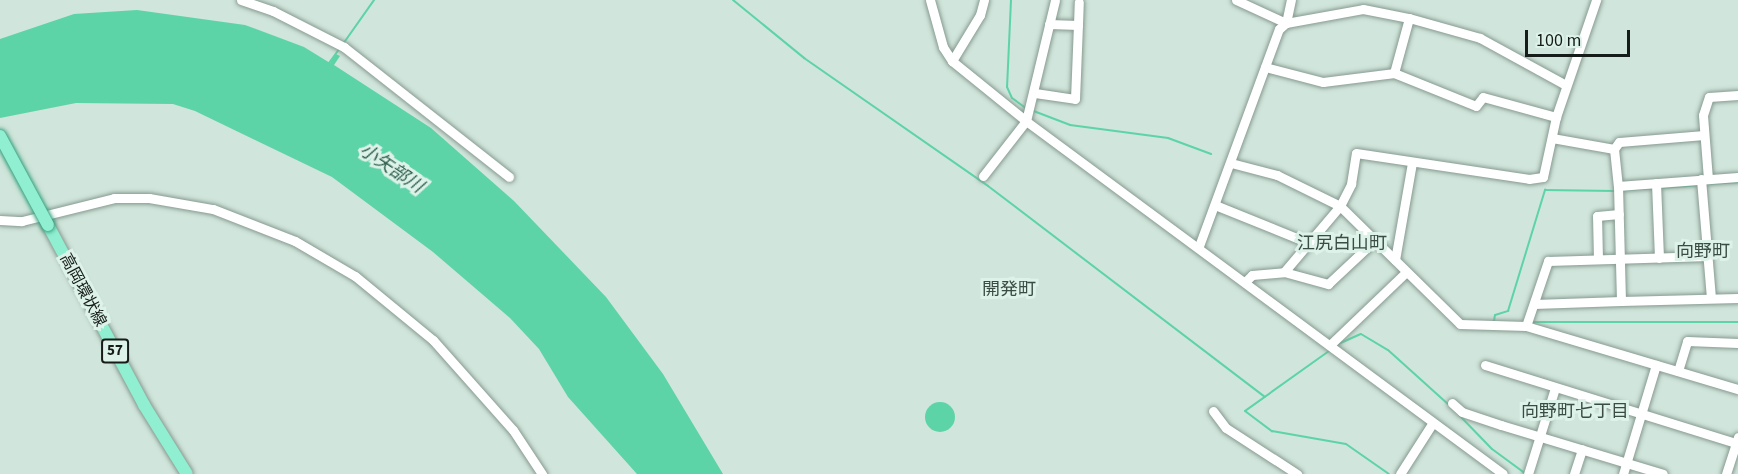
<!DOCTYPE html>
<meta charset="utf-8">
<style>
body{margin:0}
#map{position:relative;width:1738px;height:474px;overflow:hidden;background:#d0e5db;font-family:"Source Sans 3","Noto Sans JP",sans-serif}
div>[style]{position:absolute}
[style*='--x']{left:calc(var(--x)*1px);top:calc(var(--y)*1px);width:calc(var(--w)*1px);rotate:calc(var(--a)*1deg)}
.water>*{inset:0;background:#5dd3a8}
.round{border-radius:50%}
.stream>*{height:2px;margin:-1px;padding:0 1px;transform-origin:1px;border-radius:1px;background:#5dd3a8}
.roads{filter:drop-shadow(0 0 2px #879a91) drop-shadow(0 0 2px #879a91)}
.minor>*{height:9px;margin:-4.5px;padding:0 4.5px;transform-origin:4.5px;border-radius:4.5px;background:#fff}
.major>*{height:12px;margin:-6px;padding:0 6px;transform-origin:6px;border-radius:6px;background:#90efd1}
.bridges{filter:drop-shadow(0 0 2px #359f7c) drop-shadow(0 0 2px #359f7c)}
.major-bridge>*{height:12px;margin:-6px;padding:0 6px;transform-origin:6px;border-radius:6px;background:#90efd1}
span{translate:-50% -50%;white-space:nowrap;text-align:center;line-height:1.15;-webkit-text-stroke:6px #ddf2e9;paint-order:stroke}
.shield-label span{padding:2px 4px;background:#ddf2e9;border:2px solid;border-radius:4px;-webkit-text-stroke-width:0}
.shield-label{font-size:15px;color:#151c19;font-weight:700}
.street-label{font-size:16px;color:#151c19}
.water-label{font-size:18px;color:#2e5e4c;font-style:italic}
.neighbourhood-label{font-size:18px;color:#3b4c44}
.scale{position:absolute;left:1525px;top:30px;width:105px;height:27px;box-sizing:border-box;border:3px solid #151c19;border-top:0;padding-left:8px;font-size:18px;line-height:21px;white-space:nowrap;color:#151c19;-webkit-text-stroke:4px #ddf2e9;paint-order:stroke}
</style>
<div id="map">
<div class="water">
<i style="clip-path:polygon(137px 10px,245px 25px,304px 47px,330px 63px,336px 54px,340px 56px,334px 65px,431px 128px,514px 201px,606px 297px,663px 374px,723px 474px,637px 474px,568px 397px,539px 349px,510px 318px,433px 252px,332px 177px,195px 111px,173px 104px,76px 103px,0 118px,0 39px,74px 14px)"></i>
<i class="round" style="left:925px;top:402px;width:30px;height:30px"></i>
</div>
<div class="stream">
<i style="--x:733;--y:0;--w:92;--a:39.2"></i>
<i style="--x:804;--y:58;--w:224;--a:34.8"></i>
<i style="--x:988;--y:186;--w:348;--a:37.3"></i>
<i style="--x:1011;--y:0;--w:87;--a:92.6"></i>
<i style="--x:1007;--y:87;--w:12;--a:66"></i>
<i style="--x:1012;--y:98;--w:17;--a:36"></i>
<i style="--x:343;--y:44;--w:54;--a:-54.8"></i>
<i style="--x:329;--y:63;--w:17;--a:-54"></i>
<i style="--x:1031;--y:110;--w:42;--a:21"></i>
<i style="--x:1070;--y:125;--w:99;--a:7.6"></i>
<i style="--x:1168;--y:138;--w:46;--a:20.4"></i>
<i style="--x:1705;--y:184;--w:33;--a:-3"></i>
<i style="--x:1660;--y:188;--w:39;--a:-4"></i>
<i style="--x:1621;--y:190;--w:33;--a:-3"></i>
<i style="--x:1494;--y:321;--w:6;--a:-81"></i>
<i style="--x:1495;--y:315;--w:14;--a:-17"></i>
<i style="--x:1508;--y:311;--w:127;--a:-73"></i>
<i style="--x:1545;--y:190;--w:70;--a:0.8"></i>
<i style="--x:1531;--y:322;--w:207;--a:0"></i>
<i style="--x:1336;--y:345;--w:27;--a:-24"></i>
<i style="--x:1361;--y:334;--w:31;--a:31"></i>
<i style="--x:1388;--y:350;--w:81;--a:42"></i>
<i style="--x:1329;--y:351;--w:103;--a:144.5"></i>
<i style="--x:1245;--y:411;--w:34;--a:37"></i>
<i style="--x:1272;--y:431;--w:75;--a:10"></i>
<i style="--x:1346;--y:444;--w:52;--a:34.9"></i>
<i style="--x:1459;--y:415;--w:47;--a:45.9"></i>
<i style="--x:1492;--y:449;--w:42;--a:36.3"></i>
</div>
<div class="roads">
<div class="minor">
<i style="--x:241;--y:0;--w:34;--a:19"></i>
<i style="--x:273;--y:11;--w:80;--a:26.9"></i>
<i style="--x:344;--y:47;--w:210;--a:38.2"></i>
<i style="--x:930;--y:0;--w:49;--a:74.5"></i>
<i style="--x:943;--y:47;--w:17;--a:57"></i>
<i style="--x:952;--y:61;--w:95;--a:39"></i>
<i style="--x:1026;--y:121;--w:593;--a:36.5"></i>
<i style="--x:1236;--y:0;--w:55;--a:24.7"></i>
<i style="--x:1286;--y:23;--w:24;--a:-78"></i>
<i style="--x:1078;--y:25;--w:23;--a:-88"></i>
<i style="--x:952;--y:61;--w:54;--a:-58.7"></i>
<i style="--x:980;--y:15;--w:16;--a:-75"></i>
<i style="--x:1265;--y:67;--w:60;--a:14.5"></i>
<i style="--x:1323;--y:82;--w:72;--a:-7.2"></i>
<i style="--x:1394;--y:73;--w:88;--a:21.9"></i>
<i style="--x:1476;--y:106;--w:11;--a:-52"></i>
<i style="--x:1483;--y:97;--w:76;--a:15.3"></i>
<i style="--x:1394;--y:73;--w:57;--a:-74.7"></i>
<i style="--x:1035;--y:93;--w:40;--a:8.5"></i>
<i style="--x:1075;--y:99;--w:74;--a:-87.7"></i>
<i style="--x:1078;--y:25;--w:29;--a:-178"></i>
<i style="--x:1704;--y:135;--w:85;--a:175.3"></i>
<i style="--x:1619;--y:142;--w:9;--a:126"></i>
<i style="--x:1614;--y:149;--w:37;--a:84"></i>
<i style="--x:1618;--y:186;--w:120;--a:-4.3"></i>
<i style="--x:1552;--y:138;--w:63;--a:10.1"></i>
<i style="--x:1231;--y:163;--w:48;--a:14.6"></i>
<i style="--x:1277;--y:175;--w:70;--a:26.2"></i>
<i style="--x:1340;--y:206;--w:168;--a:44.5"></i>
<i style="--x:1460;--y:324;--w:66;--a:1.7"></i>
<i style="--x:1526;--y:326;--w:221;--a:16.6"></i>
<i style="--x:983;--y:176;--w:70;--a:-52"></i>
<i style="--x:1026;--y:121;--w:124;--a:-76.5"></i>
<i style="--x:1701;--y:179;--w:118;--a:85.2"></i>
<i style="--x:1708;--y:179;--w:64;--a:-94.5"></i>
<i style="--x:1703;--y:115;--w:19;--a:-72"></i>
<i style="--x:1709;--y:97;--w:29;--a:-4"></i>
<i style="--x:1656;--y:183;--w:75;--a:87.7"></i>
<i style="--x:1618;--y:186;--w:115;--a:88.5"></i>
<i style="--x:1621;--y:301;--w:117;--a:-1.5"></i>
<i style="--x:1215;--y:205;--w:101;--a:22"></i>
<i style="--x:0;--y:220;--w:22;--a:3"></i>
<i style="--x:22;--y:221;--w:95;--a:-14"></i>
<i style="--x:114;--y:198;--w:35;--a:0"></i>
<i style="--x:149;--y:198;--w:65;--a:9.8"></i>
<i style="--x:213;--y:209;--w:88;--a:21.3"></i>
<i style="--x:295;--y:241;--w:69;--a:30.3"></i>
<i style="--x:355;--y:276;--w:101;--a:39.4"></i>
<i style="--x:433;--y:340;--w:120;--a:48.4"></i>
<i style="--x:513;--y:430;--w:53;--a:56.6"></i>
<i style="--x:1199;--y:246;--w:231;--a:-69.8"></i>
<i style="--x:1279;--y:29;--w:9;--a:-41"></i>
<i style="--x:1286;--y:23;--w:78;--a:-10.3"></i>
<i style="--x:1363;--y:9;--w:47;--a:11.1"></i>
<i style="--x:1409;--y:18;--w:74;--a:15.7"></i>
<i style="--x:1480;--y:38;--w:98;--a:28.7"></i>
<i style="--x:1598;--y:259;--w:43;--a:-91.3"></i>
<i style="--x:1597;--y:216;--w:22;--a:-5"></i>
<i style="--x:1395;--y:260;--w:98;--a:-80.1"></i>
<i style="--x:1284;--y:272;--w:46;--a:15.3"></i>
<i style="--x:1328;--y:284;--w:64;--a:-43.1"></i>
<i style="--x:1246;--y:281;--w:8;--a:-45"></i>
<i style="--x:1252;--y:275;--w:32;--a:-5"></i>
<i style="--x:1284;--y:272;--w:87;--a:-49.7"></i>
<i style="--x:1340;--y:206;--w:25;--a:-63"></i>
<i style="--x:1351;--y:184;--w:31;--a:-81"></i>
<i style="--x:1356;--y:153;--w:175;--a:8.5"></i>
<i style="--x:1529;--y:179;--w:14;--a:-8"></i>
<i style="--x:1543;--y:177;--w:61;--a:-77.8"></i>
<i style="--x:1556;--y:117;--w:124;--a:-71.1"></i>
<i style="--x:1534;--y:304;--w:87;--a:-2"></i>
<i style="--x:1526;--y:326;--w:69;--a:-71.3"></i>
<i style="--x:1548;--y:261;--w:160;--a:-1.8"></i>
<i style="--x:1331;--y:344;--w:104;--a:-43.8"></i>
<i style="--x:1485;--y:365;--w:265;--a:17.3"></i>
<i style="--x:1678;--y:371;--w:31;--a:-73"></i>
<i style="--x:1687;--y:341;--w:51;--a:2.2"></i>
<i style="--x:1452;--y:403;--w:13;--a:42"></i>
<i style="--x:1462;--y:412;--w:41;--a:18.4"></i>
<i style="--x:1501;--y:425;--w:169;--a:16.8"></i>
<i style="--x:1213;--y:411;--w:21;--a:53"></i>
<i style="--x:1226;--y:428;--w:85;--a:32.9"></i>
<i style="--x:1400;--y:474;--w:59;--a:-57.4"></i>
<i style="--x:1528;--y:474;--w:90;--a:-72.6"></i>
<i style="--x:1574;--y:474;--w:26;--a:-72"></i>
<i style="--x:1623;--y:474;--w:114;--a:-73.2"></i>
<i style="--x:1726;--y:474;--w:39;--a:-72"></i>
</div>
<div class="major">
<i style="--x:48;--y:225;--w:204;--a:61.9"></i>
<i style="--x:144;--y:405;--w:81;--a:58.1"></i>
</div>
</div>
<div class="bridges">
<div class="major-bridge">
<i style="--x:0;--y:136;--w:101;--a:61.7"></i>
</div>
</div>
<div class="shield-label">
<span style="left:115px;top:351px">57</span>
</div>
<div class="street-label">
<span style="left:83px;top:290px;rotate:62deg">高岡環状線</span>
</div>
<div class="water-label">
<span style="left:391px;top:169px;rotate:34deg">小矢部川</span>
</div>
<div class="neighbourhood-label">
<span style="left:1342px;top:244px">江尻白山町</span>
<span style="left:1703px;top:252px">向野町</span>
<span style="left:1009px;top:290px">開発町</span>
<span style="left:1575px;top:412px">向野町七丁目</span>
</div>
<div class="scale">100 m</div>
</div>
